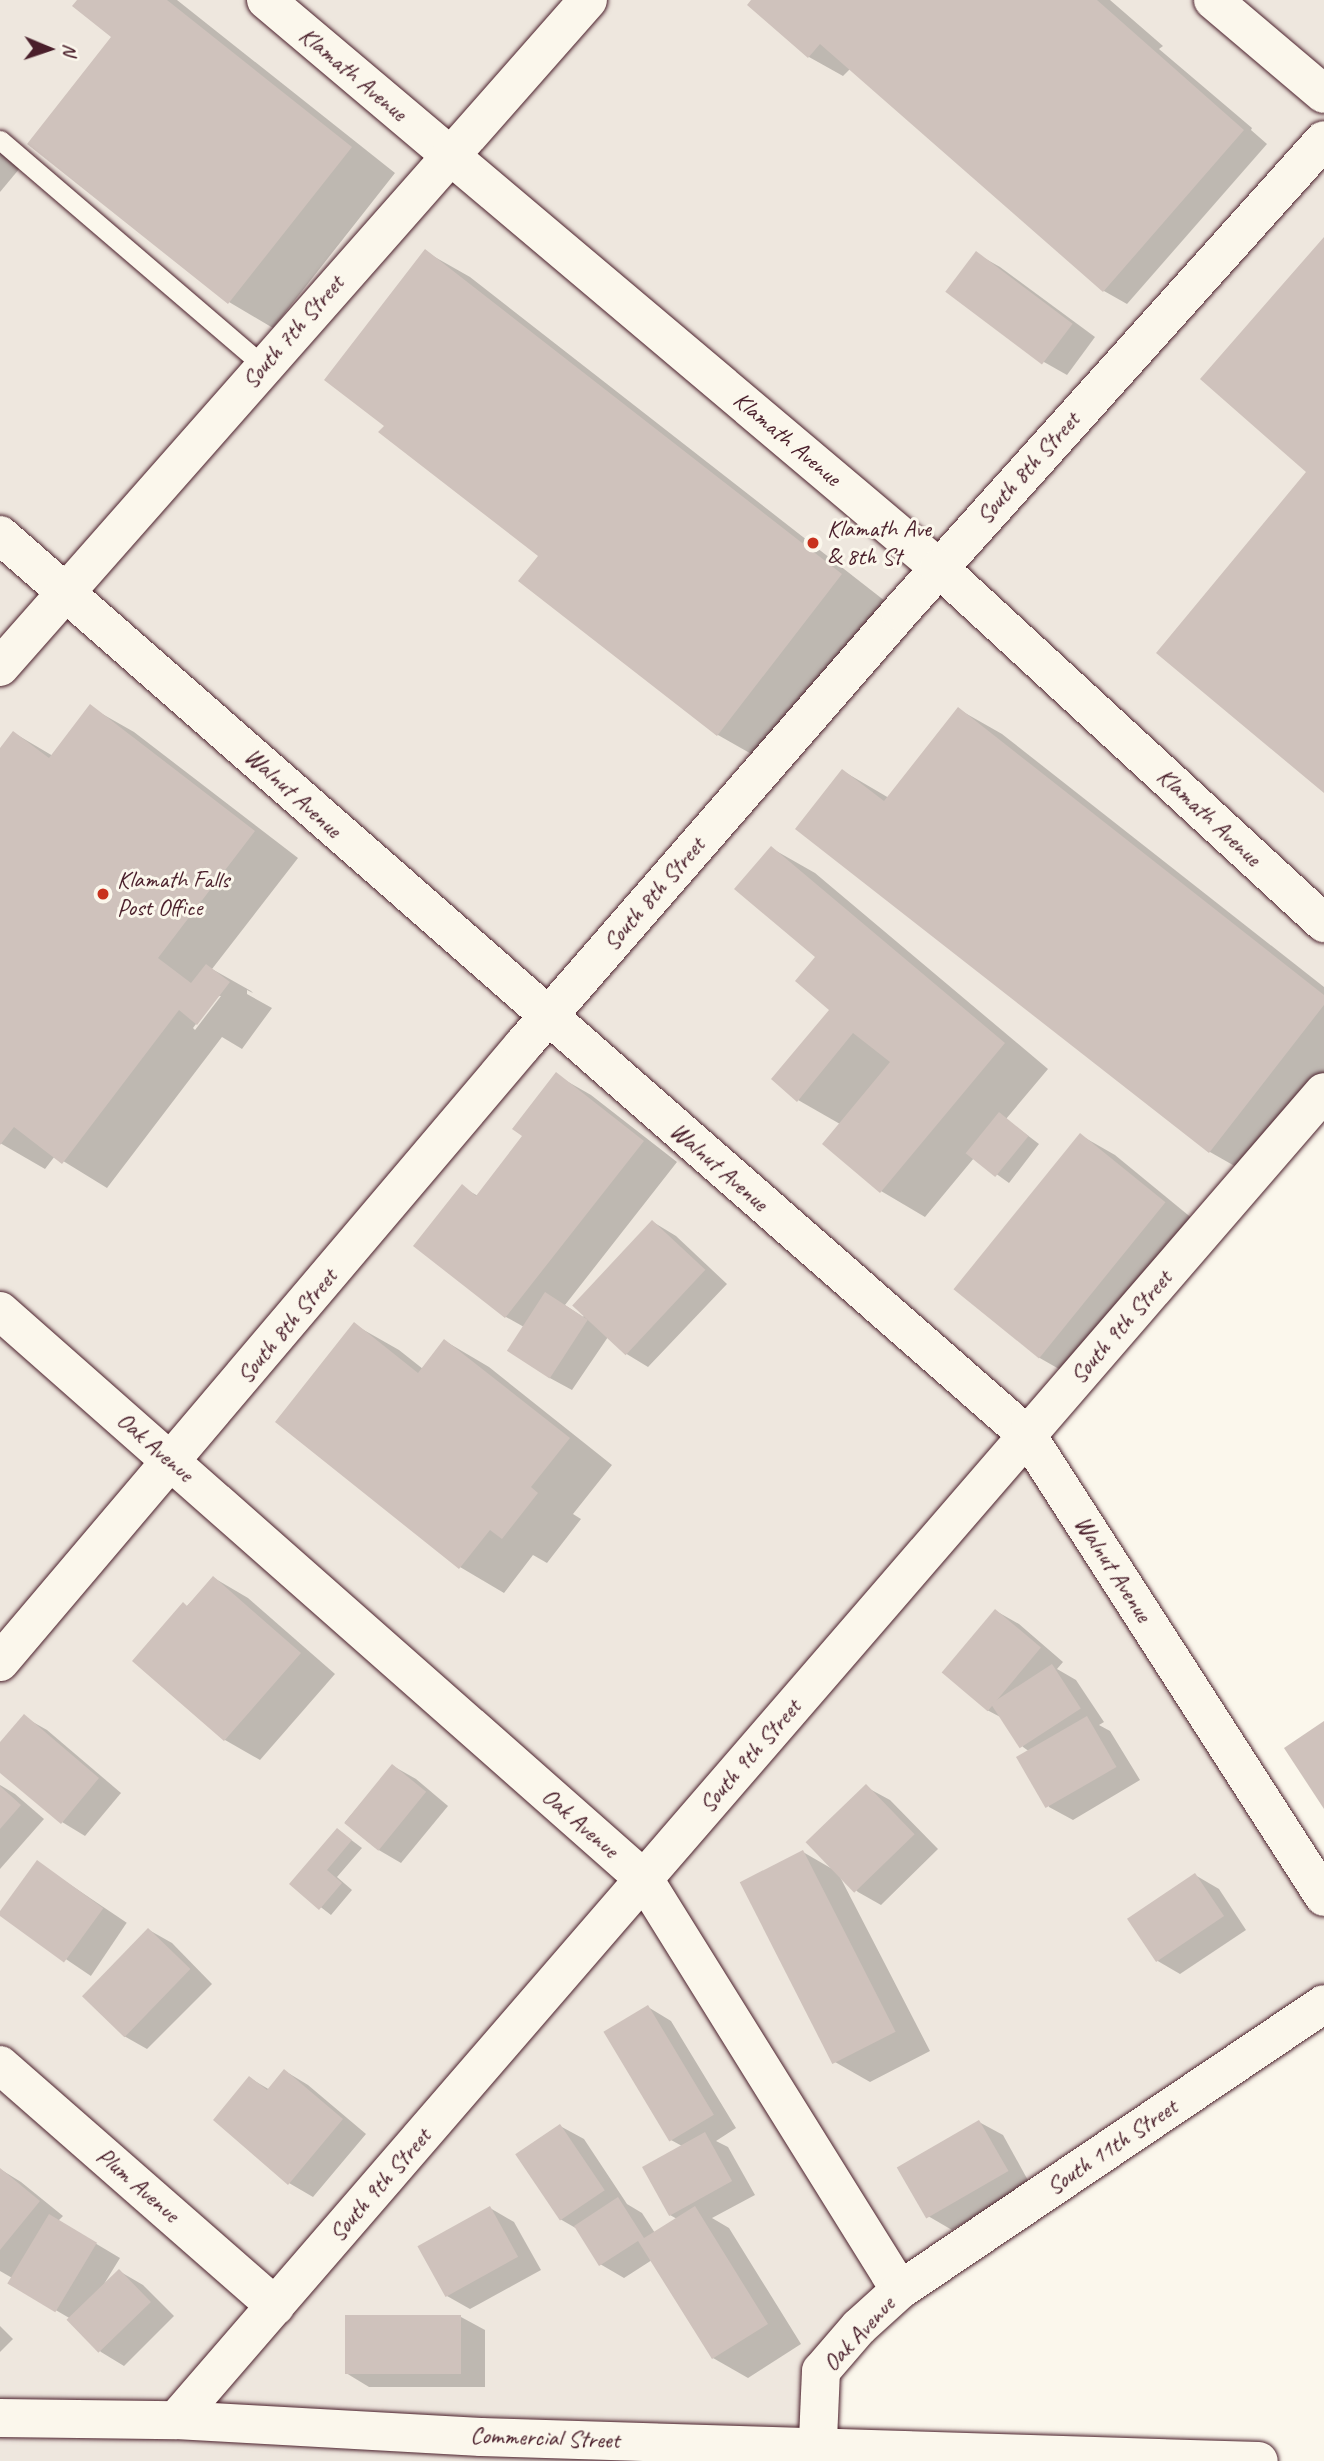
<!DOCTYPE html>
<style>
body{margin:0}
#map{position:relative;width:1324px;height:2461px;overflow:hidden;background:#fbf7ec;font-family:Caveat,sans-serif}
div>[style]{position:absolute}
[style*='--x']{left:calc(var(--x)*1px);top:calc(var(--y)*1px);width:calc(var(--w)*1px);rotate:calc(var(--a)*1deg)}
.built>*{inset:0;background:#eee7de}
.shadow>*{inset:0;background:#0003;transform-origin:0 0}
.building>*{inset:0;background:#cfc2bc;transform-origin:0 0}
.roads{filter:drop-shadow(0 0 2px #4a1f2b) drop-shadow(0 0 2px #4a1f2b)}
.lane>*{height:19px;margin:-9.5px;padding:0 9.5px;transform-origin:9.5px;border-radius:9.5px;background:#fbf7ec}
.street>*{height:38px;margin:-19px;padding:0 19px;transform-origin:19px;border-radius:19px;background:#fbf7ec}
.secondary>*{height:38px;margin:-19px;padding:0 19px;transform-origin:19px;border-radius:19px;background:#fbf7ec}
.dots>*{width:19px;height:19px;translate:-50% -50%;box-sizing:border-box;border:4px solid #fbf7ec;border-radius:50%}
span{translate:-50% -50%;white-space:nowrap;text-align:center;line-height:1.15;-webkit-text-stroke:6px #fbf7ec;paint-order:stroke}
.street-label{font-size:24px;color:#4a1f2b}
.poi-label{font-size:24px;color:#4a1f2b}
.left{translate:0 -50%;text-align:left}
.north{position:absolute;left:14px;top:14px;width:70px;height:70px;-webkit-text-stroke:5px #fbf7ec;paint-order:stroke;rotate:92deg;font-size:19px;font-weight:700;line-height:28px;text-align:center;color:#4a1f2b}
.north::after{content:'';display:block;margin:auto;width:24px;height:32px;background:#4a1f2b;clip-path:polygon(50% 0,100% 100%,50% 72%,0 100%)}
</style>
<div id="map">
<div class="built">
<i style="clip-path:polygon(0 0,1324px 0,1324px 1084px,1027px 1435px,1324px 1897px,1324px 2004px,821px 2371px,816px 2461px,0 2461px)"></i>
</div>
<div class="shadow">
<i style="clip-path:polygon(79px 0,177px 0,395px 173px,273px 328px,229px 302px,30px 144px,114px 37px)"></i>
<i style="clip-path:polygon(753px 0,1110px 0,1163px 46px,1159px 49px,1252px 128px,1251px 130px,1267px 144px,1127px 304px,1104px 291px,851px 68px,843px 76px,809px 57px)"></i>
<i style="clip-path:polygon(0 140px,25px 162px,0 192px)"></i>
<i style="clip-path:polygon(426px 252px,470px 277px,885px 601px,762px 760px,718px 735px,520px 581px,540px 556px,386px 426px)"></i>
<i style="clip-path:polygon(977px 254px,1000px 267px,1095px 337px,1067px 375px,1044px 362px)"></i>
<i style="clip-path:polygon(evenodd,90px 707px,134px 732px,298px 858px,212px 969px,251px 991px,253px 993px,247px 990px,247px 994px,272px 1008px,242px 1049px,222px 1037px,107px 1188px,55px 1156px,45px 1169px,0 1143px,0 751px,14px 733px,53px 756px,90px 707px,217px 996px,221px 996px,195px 1030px,193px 1028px,217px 996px)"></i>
<i style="clip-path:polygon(958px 709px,1002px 734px,1324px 987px,1324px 1086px,1254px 1177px,1210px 1152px,843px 771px,889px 798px)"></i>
<i style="clip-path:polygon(771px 848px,815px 873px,1048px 1069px,1006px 1119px,1039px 1144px,1009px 1183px,974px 1158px,925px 1217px,881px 1191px,840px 1124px,798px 1100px,831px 1010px,818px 956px)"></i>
<i style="clip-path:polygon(556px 1075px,591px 1095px,677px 1162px,565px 1305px,583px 1317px,653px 1222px,676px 1236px,727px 1284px,648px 1367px,625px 1353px,608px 1337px,572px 1390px,548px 1377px,524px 1327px,506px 1317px,416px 1246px,462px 1187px,478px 1196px,525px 1136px)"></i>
<i style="clip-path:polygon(1080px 1135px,1115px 1155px,1199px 1224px,1073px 1377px,1038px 1357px)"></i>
<i style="clip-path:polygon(355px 1325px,399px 1350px,423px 1369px,445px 1341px,489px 1367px,612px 1465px,573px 1514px,581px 1519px,547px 1563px,533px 1555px,504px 1593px,460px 1567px)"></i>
<i style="clip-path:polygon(214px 1578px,248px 1598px,335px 1674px,260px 1760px,225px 1740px,135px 1660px)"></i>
<i style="clip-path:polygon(996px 1611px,1019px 1624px,1063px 1662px,1057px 1669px,1076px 1680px,1104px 1722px,1099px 1725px,1110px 1731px,1140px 1780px,1073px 1820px,1049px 1807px,1030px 1752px,1023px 1747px,1004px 1719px,987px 1710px)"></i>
<i style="clip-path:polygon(24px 1717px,47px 1730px,121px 1793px,85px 1836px,62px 1822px,0 1770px,0 1744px)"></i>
<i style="clip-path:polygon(393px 1766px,416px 1779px,448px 1806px,401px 1863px,377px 1849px,345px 1822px)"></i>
<i style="clip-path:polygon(0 1785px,15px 1794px,44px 1819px,0 1869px)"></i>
<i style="clip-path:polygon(866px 1787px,890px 1800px,938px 1849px,881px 1905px,858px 1892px,838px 1873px,930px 2051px,870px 2082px,835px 2062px,803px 1852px,834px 1870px)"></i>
<i style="clip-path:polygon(338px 1830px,362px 1848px,337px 1877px,352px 1890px,331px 1915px,291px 1884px)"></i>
<i style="left:38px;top:1863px;width:107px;height:64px;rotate:34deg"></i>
<i style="clip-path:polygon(1195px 1875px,1219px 1889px,1246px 1930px,1180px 1974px,1156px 1960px)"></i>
<i style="clip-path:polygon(149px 1930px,172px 1943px,212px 1984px,147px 2049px,124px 2036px)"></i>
<i style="clip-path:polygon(648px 2007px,671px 2021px,736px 2128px,716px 2141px,728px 2147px,755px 2195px,712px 2218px,729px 2228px,801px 2344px,748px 2378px,713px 2358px,652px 2260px,624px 2278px,600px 2264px,579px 2230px,560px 2219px,560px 2126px,584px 2139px,627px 2204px,642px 2213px,655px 2233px,677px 2219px,670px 2215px,682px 2146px,671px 2140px)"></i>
<i style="clip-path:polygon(285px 2071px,308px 2085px,366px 2134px,313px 2197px,289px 2183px,250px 2078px,270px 2090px)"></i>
<i style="clip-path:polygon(979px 2122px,1003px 2135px,1030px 2184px,952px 2230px,928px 2216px)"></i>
<i style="clip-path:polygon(0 2169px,21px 2182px,63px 2216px,58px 2221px,120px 2258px,104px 2284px,119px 2271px,143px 2285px,174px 2316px,124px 2366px,101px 2352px,71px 2319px,11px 2284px,14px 2279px,0 2271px)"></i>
<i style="clip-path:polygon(490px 2208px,514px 2222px,541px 2270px,470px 2309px,447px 2296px)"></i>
<i style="clip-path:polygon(461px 2317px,485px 2330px,485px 2387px,369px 2387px,346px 2373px)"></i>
<i style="clip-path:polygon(0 2326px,13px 2339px,0 2352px)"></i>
</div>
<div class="building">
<i style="clip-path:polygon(77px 0,167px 0,352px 147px,228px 304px,27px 144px,111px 37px,72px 6px)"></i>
<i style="clip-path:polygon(751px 0,1097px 0,1244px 130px,1103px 292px,820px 44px,808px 58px,747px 5px)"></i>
<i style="clip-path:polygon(1324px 237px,1324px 793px,1156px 653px,1306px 472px,1200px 379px)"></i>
<i style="clip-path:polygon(425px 249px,842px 574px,717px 736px,518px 581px,538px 556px,378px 432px,384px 426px,324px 380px)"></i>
<i style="left:976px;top:251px;width:121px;height:51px;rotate:37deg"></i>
<i style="clip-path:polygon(90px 704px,255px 831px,158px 958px,191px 983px,206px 964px,230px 982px,197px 1025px,179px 1010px,62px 1164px,14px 1127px,0 1145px,0 748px,13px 731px,49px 758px)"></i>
<i style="clip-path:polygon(958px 707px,1324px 995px,1324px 1005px,1209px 1153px,795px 829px,842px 769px,884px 801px)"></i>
<i style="clip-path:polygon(771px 846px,1005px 1043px,880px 1193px,822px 1144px,890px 1062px,853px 1033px,797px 1102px,771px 1079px,829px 1010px,795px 981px,815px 957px,734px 889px)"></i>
<i style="clip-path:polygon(556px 1072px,644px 1141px,505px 1318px,413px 1246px,462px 1184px,476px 1196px,522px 1136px,512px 1129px)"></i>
<i style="left:999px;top:1112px;width:38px;height:53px;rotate:39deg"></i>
<i style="left:1080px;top:1133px;width:110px;height:201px;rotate:39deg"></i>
<i style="left:652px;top:1220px;width:73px;height:117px;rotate:43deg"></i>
<i style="left:545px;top:1292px;width:51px;height:70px;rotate:33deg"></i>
<i style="clip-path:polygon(354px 1322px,418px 1373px,444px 1339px,570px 1438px,531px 1487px,538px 1493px,502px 1539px,490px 1530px,459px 1569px,275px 1422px)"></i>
<i style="clip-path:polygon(213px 1576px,301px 1653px,224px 1741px,132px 1661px,183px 1602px,187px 1606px)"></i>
<i style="left:995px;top:1609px;width:60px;height:83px;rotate:40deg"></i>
<i style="left:1052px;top:1664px;width:53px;height:73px;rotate:57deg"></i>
<i style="clip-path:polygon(24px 1714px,99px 1778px,61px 1824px,0 1773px,0 1742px)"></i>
<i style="left:1087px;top:1716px;width:59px;height:82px;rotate:60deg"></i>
<i style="clip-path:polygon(1324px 1721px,1324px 1809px,1284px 1748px)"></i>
<i style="left:392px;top:1764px;width:44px;height:76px;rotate:39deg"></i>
<i style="left:866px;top:1784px;width:70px;height:84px;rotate:46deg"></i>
<i style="clip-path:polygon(0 1786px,21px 1805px,0 1829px)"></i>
<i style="clip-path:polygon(337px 1828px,352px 1840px,327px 1870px,342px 1883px,319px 1910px,289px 1884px)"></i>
<i style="left:803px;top:1850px;width:204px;height:71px;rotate:63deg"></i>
<i style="left:37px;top:1860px;width:82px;height:67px;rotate:36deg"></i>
<i style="left:1195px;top:1873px;width:52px;height:82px;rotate:56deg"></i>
<i style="left:148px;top:1928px;width:59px;height:95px;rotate:44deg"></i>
<i style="left:648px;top:2005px;width:128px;height:52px;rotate:59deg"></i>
<i style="clip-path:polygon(284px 2069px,343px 2119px,288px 2185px,213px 2120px,249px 2076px,267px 2090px)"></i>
<i style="left:979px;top:2120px;width:59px;height:95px;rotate:60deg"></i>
<i style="left:560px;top:2124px;width:80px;height:54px;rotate:56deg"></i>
<i style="left:705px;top:2132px;width:56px;height:72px;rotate:61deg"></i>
<i style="clip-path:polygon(0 2168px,40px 2201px,0 2250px)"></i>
<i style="clip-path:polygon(618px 2197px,644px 2238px,695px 2206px,768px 2324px,712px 2359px,638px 2241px,599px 2266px,574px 2226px)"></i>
<i style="left:490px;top:2206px;width:58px;height:83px;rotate:61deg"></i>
<i style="left:49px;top:2214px;width:56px;height:81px;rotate:31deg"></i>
<i style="left:119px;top:2269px;width:46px;height:73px;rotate:46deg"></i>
<i style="left:345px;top:2315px;width:116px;height:59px"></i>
</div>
<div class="roads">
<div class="lane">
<i style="--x:0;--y:140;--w:348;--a:40.6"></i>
</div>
<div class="street">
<i style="--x:0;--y:535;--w:1366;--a:41.23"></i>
<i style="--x:1027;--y:1435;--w:549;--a:57.26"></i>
<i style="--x:0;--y:1311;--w:859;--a:41.41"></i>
<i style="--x:644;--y:1879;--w:484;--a:58.1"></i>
<i style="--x:900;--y:2290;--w:55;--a:137.9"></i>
<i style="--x:859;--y:2327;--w:58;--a:130.8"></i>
<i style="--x:821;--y:2371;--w:90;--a:92.5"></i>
<i style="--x:0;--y:1662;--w:809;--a:-49.71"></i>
<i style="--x:523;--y:1045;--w:574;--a:-48.95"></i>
<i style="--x:900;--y:612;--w:634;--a:-48.07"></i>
<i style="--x:0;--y:2065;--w:366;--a:41.2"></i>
<i style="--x:900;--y:2290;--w:511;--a:-34"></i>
<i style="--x:0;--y:2418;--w:176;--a:0.7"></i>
<i style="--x:176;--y:2420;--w:305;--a:3.2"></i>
<i style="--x:481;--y:2437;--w:778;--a:1.77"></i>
<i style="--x:176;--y:2420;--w:1755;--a:-49.16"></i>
</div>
<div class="secondary">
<i style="--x:266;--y:0;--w:881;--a:40.16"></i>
<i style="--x:939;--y:568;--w:524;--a:42.68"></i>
<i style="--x:1213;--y:0;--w:145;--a:40.3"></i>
<i style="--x:0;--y:667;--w:889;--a:-48.6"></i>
</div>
</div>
<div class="dots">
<i style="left:813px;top:543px;background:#c8321e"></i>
<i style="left:103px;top:894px;background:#c8321e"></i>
</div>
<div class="street-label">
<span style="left:353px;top:74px;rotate:40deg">Klamath Avenue</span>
<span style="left:293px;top:332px;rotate:-49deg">South 7th Street</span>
<span style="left:787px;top:439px;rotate:40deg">Klamath Avenue</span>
<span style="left:1028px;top:468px;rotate:-48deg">South 8th Street</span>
<span style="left:293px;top:793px;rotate:42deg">Walnut Avenue</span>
<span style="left:1209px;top:817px;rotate:43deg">Klamath Avenue</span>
<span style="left:654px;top:894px;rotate:-49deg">South 8th Street</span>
<span style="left:719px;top:1167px;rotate:41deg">Walnut Avenue</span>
<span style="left:287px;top:1326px;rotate:-50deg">South 8th Street</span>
<span style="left:1121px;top:1327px;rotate:-49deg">South 9th Street</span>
<span style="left:155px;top:1447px;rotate:41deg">Oak Avenue</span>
<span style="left:1113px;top:1569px;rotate:57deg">Walnut Avenue</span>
<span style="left:750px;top:1756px;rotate:-49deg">South 9th Street</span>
<span style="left:580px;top:1823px;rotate:41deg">Oak Avenue</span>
<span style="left:1112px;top:2147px;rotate:-34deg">South 11th Street</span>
<span style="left:138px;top:2185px;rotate:41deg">Plum Avenue</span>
<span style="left:380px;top:2185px;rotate:-49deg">South 9th Street</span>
<span style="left:859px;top:2334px;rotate:-47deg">Oak Avenue</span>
<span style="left:545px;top:2438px;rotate:2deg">Commercial Street</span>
</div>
<div class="poi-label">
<span class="left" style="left:827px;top:543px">Klamath Ave<br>&amp; 8th St</span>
<span class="left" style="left:117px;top:894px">Klamath Falls<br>Post Office</span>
</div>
<div class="north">N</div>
</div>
